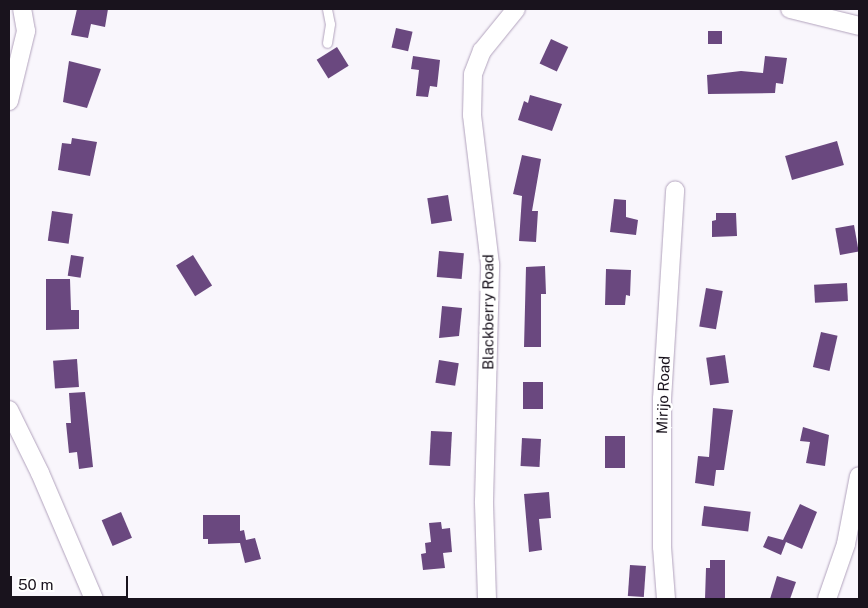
<!DOCTYPE html>
<style>
body{margin:0}
#map{position:relative;width:868px;height:608px;overflow:hidden;background:#f9f6fc;font-family:"Public Sans",sans-serif}
div>[style]{position:absolute}
[style*='--x']{left:calc(var(--x)*1px);top:calc(var(--y)*1px);width:calc(var(--w)*1px);rotate:calc(var(--a)*1deg)}
.building>*{inset:0;background:#6a487f;transform-origin:0 0}
.roads{filter:drop-shadow(0 0 1px #b2a3bd) drop-shadow(0 0 1px #b2a3bd)}
.lane>*{height:9px;margin:-4.5px;padding:0 4.5px;transform-origin:4.5px;border-radius:4.5px;background:#fff}
.street>*{height:18px;margin:-9px;padding:0 9px;transform-origin:9px;border-radius:9px;background:#fff}
span{translate:-50% -50%;white-space:nowrap;text-align:center;line-height:1.15;-webkit-text-stroke:5px #fff;paint-order:stroke}
.street-label{font-size:15px;color:#19131d}
.frame{position:absolute;inset:0;border:10px solid #19131d;pointer-events:none}
.scale{position:absolute;left:10px;top:576px;width:118px;height:22px;box-sizing:border-box;border:2px solid #19131d;border-top:0;padding-left:6px;font-size:15px;line-height:18px;white-space:nowrap;color:#19131d;-webkit-text-stroke:4px #fff;paint-order:stroke}
</style>
<div id="map">
<div class="building">
<i style="clip-path:polygon(77px 9px,108px 9px,105px 27px,91px 24px,88px 38px,71px 35px)"></i>
<i style="left:396px;top:28px;width:17px;height:20px;rotate:13deg"></i>
<i style="left:708px;top:31px;width:14px;height:13px"></i>
<i style="left:551px;top:39px;width:19px;height:27px;rotate:25deg"></i>
<i style="left:337px;top:47px;width:22px;height:24px;rotate:58deg"></i>
<i style="clip-path:polygon(413px 56px,440px 60px,437px 87px,430px 86px,428px 97px,416px 96px,419px 70px,411px 69px)"></i>
<i style="clip-path:polygon(765px 56px,787px 58px,783px 84px,776px 83px,775px 93px,708px 94px,707px 75px,741px 71px,763px 73px)"></i>
<i style="clip-path:polygon(69px 61px,101px 69px,87px 108px,63px 102px)"></i>
<i style="clip-path:polygon(530px 95px,562px 104px,552px 131px,518px 120px,524px 101px,528px 103px)"></i>
<i style="clip-path:polygon(72px 138px,97px 142px,90px 176px,58px 170px,62px 143px,71px 144px)"></i>
<i style="left:837px;top:141px;width:25px;height:54px;rotate:74deg"></i>
<i style="clip-path:polygon(522px 155px,541px 159px,532px 211px,538px 211px,536px 242px,519px 241px,522px 196px,513px 194px)"></i>
<i style="left:448px;top:195px;width:26px;height:21px;rotate:81deg"></i>
<i style="clip-path:polygon(614px 199px,626px 200px,626px 217px,638px 220px,636px 235px,610px 232px)"></i>
<i style="left:52px;top:211px;width:21px;height:30px;rotate:8deg"></i>
<i style="clip-path:polygon(716px 213px,736px 213px,737px 236px,712px 237px,712px 221px,716px 220px)"></i>
<i style="left:854px;top:225px;width:27px;height:19px;rotate:80deg"></i>
<i style="left:439px;top:251px;width:25px;height:26px;rotate:5deg"></i>
<i style="left:71px;top:255px;width:13px;height:21px;rotate:9deg"></i>
<i style="left:193px;top:255px;width:36px;height:20px;rotate:58deg"></i>
<i style="clip-path:polygon(545px 266px,546px 294px,541px 294px,541px 347px,524px 347px,526px 267px)"></i>
<i style="clip-path:polygon(606px 269px,631px 270px,630px 296px,626px 295px,625px 305px,605px 305px)"></i>
<i style="clip-path:polygon(46px 279px,70px 279px,71px 310px,79px 310px,79px 329px,46px 330px)"></i>
<i style="left:847px;top:283px;width:18px;height:33px;rotate:87deg"></i>
<i style="left:706px;top:288px;width:17px;height:39px;rotate:10deg"></i>
<i style="clip-path:polygon(442px 306px,462px 308px,459px 336px,439px 338px)"></i>
<i style="left:821px;top:332px;width:17px;height:36px;rotate:13deg"></i>
<i style="left:725px;top:355px;width:28px;height:19px;rotate:82deg"></i>
<i style="left:77px;top:359px;width:28px;height:24px;rotate:86deg"></i>
<i style="left:439px;top:360px;width:20px;height:23px;rotate:9deg"></i>
<i style="left:523px;top:382px;width:20px;height:27px"></i>
<i style="clip-path:polygon(85px 392px,93px 467px,79px 469px,77px 452px,69px 453px,66px 423px,71px 423px,69px 393px)"></i>
<i style="clip-path:polygon(713px 408px,733px 410px,724px 470px,716px 470px,714px 486px,695px 483px,698px 456px,709px 457px)"></i>
<i style="clip-path:polygon(803px 427px,829px 435px,825px 466px,806px 463px,810px 442px,800px 441px)"></i>
<i style="left:431px;top:431px;width:21px;height:34px;rotate:3deg"></i>
<i style="left:605px;top:436px;width:20px;height:32px"></i>
<i style="left:522px;top:438px;width:19px;height:28px;rotate:3deg"></i>
<i style="clip-path:polygon(549px 492px,551px 518px,539px 519px,542px 550px,529px 552px,524px 494px)"></i>
<i style="clip-path:polygon(800px 504px,817px 512px,802px 549px,786px 542px,781px 555px,763px 547px,768px 536px,783px 540px)"></i>
<i style="left:704px;top:506px;width:47px;height:20px;rotate:7deg"></i>
<i style="left:121px;top:512px;width:28px;height:21px;rotate:67deg"></i>
<i style="clip-path:polygon(203px 515px,240px 515px,240px 531px,244px 530px,246px 540px,255px 538px,261px 559px,245px 563px,240px 543px,208px 544px,208px 539px,203px 539px)"></i>
<i style="clip-path:polygon(441px 522px,442px 529px,450px 528px,452px 552px,443px 553px,445px 568px,423px 570px,421px 554px,426px 553px,425px 543px,431px 542px,429px 523px)"></i>
<i style="clip-path:polygon(710px 560px,725px 560px,725px 599px,705px 599px,706px 568px,710px 568px)"></i>
<i style="left:630px;top:565px;width:16px;height:31px;rotate:4deg"></i>
<i style="clip-path:polygon(777px 576px,796px 582px,790px 599px,770px 599px)"></i>
</div>
<div class="roads">
<div class="lane">
<i style="--x:327;--y:9;--w:15;--a:79"></i>
<i style="--x:330;--y:24;--w:19;--a:99"></i>
</div>
<div class="street">
<i style="--x:790;--y:9;--w:71;--a:13.8"></i>
<i style="--x:9;--y:101;--w:72;--a:-76.3"></i>
<i style="--x:26;--y:31;--w:22;--a:-100"></i>
<i style="--x:9;--y:410;--w:70;--a:63.8"></i>
<i style="--x:40;--y:473;--w:137;--a:66.8"></i>
<i style="--x:487;--y:599;--w:98;--a:-91.8"></i>
<i style="--x:484;--y:501;--w:237;--a:-88.5"></i>
<i style="--x:490;--y:264;--w:150;--a:-96.9"></i>
<i style="--x:472;--y:115;--w:41;--a:-88.6"></i>
<i style="--x:473;--y:74;--w:25;--a:-69"></i>
<i style="--x:482;--y:51;--w:54;--a:-51"></i>
<i style="--x:666;--y:599;--w:52;--a:-94.4"></i>
<i style="--x:662;--y:547;--w:148;--a:-90"></i>
<i style="--x:662;--y:399;--w:209;--a:-86.4"></i>
<i style="--x:827;--y:599;--w:58;--a:-70.9"></i>
<i style="--x:846;--y:544;--w:69;--a:-79.2"></i>
</div>
</div>
<div class="street-label">
<span style="left:488px;top:312px;rotate:-90deg">Blackberry Road</span>
<span style="left:663px;top:395px;rotate:-88deg">Mirijo Road</span>
</div>
<div class="frame"></div>
<div class="scale">50 m</div>
</div>
